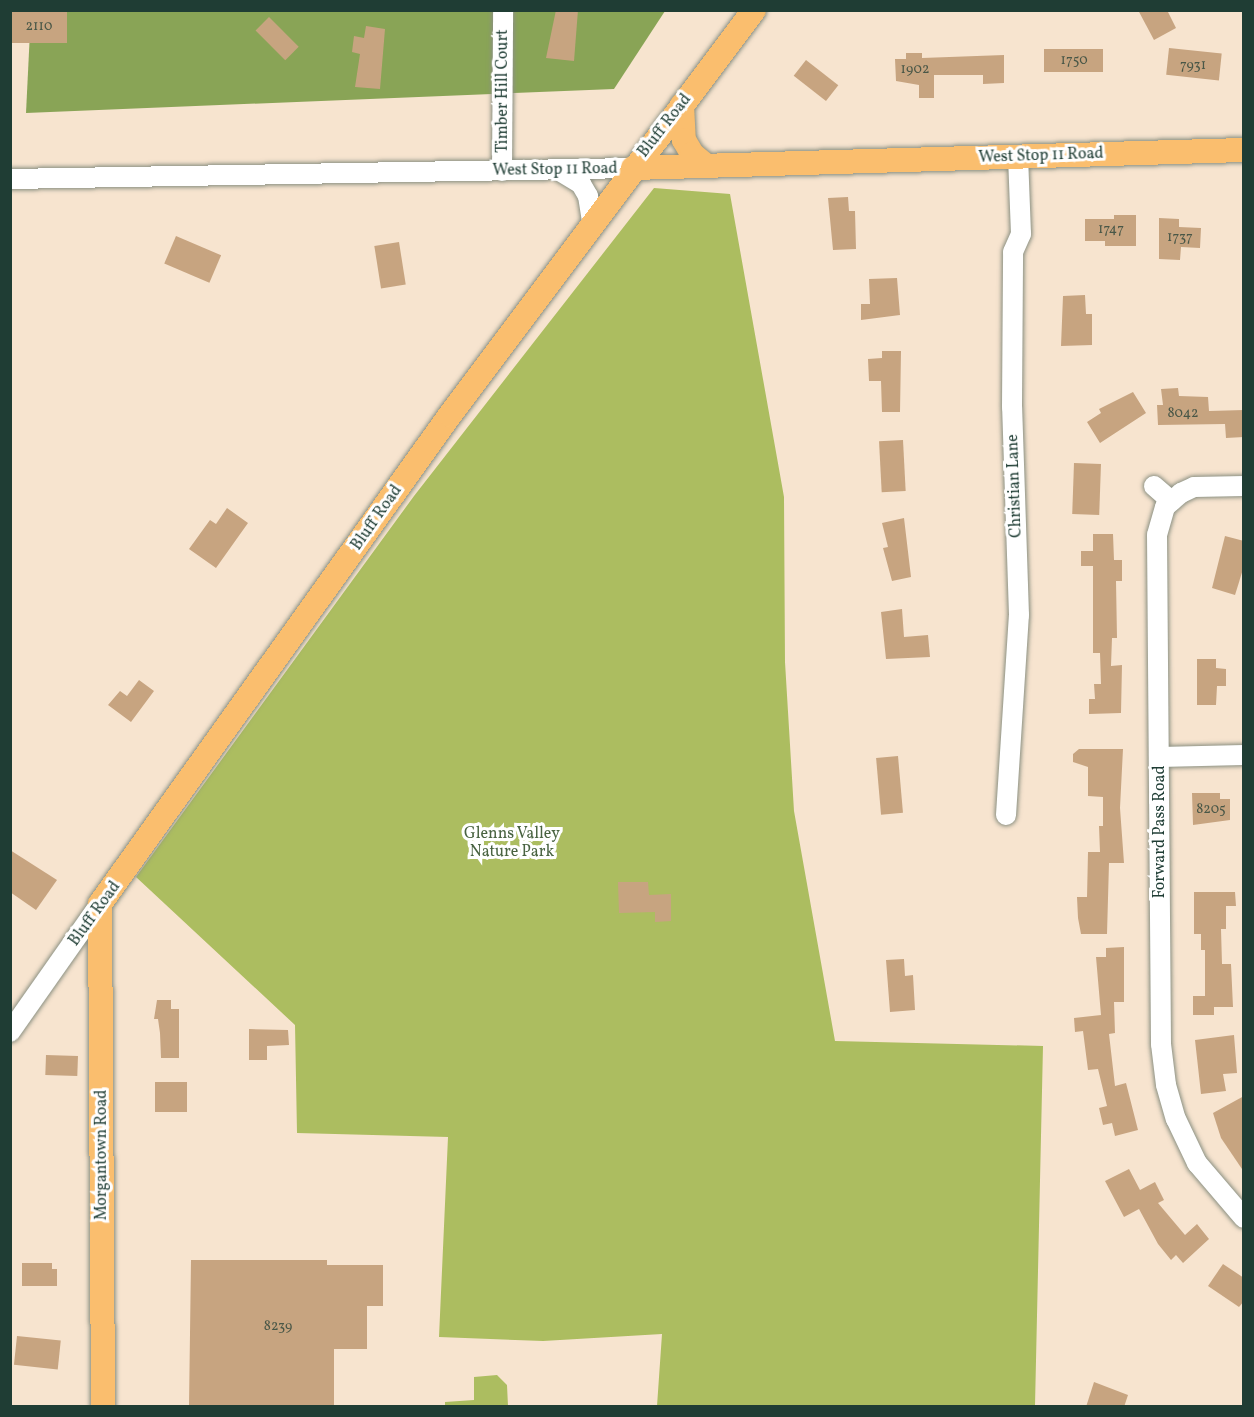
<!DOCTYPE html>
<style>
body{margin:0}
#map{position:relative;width:1254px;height:1417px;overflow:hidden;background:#f7e4cf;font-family:Vollkorn,serif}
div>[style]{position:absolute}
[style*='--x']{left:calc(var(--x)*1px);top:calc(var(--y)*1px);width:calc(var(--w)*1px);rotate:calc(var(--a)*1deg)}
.green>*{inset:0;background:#acbd60}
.forest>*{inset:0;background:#89a456}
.building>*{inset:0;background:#c7a480;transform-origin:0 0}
.roads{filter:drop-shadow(0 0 2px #8b9082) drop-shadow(0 0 2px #8b9082)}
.minor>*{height:20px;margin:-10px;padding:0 10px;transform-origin:10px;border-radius:10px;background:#fff}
.major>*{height:24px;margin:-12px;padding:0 12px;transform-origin:12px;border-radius:12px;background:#fabe6e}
span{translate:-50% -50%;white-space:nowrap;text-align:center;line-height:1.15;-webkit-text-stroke:6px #fff;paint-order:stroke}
.number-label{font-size:14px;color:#495747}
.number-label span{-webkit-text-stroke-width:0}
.street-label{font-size:16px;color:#1f3d34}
.park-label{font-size:16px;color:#496341}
.frame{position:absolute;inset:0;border:12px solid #1f3d34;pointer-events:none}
</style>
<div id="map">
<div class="green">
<i style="clip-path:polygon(654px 188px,730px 194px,784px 497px,785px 662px,794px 811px,835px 1041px,1043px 1046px,1035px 1406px,657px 1406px,662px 1334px,543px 1341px,439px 1337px,448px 1137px,297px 1133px,295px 1025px,136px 877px,414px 496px)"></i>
<i style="clip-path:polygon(497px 1375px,507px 1385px,508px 1406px,445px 1406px,445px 1402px,474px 1400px,474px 1377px)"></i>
</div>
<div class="forest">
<i style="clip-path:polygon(31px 11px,665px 11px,614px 89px,26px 113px)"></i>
</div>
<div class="building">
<i style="left:10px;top:10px;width:57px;height:33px"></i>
<i style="clip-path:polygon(556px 10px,578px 10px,574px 61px,546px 58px)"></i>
<i style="clip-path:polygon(1138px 10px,1167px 10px,1176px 28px,1154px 40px)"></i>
<i style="left:269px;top:17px;width:42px;height:19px;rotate:45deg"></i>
<i style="clip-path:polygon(366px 26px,385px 29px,380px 89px,355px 87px,360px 54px,352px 52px,354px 36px,364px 38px)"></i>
<i style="left:1169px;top:48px;width:53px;height:27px;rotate:6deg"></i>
<i style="left:1103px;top:49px;width:23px;height:59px;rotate:90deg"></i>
<i style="clip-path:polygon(906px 53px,922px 53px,922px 58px,1004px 55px,1004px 83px,983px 84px,983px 75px,934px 75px,934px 98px,919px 98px,919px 85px,896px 81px,895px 59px,906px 59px)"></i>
<i style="left:806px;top:60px;width:41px;height:20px;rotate:38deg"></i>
<i style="clip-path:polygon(848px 197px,849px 211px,855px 211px,856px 249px,833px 250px,828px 198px)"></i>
<i style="clip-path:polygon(1114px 215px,1136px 215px,1136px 246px,1105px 246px,1105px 241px,1085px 241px,1085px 219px,1114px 219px)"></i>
<i style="clip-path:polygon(1159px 218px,1179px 219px,1179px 227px,1201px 228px,1200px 248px,1181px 247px,1180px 260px,1159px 259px)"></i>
<i style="left:176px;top:236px;width:49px;height:30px;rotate:23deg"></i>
<i style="left:399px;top:242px;width:43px;height:25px;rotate:81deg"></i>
<i style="clip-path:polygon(897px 278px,900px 315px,861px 320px,861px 304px,870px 304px,869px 279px)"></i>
<i style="clip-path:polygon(1085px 295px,1086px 314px,1092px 314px,1092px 345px,1061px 346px,1063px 296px)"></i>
<i style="clip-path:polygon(882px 351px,901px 351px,900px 412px,882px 412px,881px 381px,869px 381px,868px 359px,882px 358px)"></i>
<i style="clip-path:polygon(1178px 388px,1179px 396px,1208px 397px,1209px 411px,1244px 410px,1244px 437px,1226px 438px,1225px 424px,1158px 425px,1157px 405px,1163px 405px,1161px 389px)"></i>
<i style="clip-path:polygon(1133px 392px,1146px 413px,1100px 443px,1087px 422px,1101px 413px,1099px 409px)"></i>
<i style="left:903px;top:440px;width:51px;height:24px;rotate:87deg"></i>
<i style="left:1074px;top:463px;width:27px;height:51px;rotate:2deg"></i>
<i style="clip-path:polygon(227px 508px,248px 523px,216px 568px,189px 549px,210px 520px,216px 524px)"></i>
<i style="clip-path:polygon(904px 518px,911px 577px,892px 581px,883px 548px,888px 547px,882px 523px)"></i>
<i style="clip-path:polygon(1093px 534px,1113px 534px,1114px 560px,1122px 560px,1122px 581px,1116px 581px,1117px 638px,1112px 638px,1111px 666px,1122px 665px,1121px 713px,1089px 714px,1089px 699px,1095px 699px,1094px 684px,1101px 684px,1100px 653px,1093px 653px,1093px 566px,1081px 566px,1081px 551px,1093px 551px)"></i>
<i style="clip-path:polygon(1225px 536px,1244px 541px,1244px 566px,1235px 595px,1212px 588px)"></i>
<i style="clip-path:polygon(902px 609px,904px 637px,928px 635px,930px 657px,886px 659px,881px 612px)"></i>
<i style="clip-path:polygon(1197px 659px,1216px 659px,1216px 668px,1226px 669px,1226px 686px,1217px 686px,1216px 705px,1197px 705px)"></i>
<i style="clip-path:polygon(139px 680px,154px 691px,131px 722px,108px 705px,120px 691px,127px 696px)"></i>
<i style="clip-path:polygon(1079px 749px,1123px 749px,1120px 808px,1124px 863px,1109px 863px,1107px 934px,1081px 934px,1078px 918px,1077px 897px,1087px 897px,1088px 852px,1100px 852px,1099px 826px,1103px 826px,1103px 797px,1088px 796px,1088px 767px,1073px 762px,1073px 754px)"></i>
<i style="left:898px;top:756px;width:57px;height:22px;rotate:85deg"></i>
<i style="clip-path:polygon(1192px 793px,1220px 793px,1220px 799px,1230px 799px,1230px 820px,1193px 825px)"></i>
<i style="clip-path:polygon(10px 850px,57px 880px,36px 910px,10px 892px)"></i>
<i style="clip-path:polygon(618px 882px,648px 882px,649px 895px,671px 894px,671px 921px,655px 922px,655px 912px,619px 913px)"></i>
<i style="clip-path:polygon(1194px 892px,1235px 892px,1236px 906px,1226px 906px,1226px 929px,1221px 929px,1222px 964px,1231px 964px,1233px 1007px,1214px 1007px,1214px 1015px,1193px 1015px,1193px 996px,1205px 996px,1205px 950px,1201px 950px,1201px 934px,1194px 934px)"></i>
<i style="clip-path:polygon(1124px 947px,1124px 1002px,1114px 1002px,1115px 1033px,1109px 1034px,1115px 1086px,1126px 1083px,1138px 1130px,1115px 1136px,1112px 1123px,1103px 1125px,1099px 1108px,1107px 1106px,1098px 1069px,1088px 1070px,1083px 1031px,1075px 1032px,1074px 1018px,1101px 1015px,1096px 957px,1106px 957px,1106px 948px)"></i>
<i style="clip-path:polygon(904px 959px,905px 976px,913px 975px,915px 1010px,890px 1012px,886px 960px)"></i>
<i style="clip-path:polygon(157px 1000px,171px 1000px,171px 1009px,179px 1009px,179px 1058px,161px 1058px,160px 1033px,158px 1019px,154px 1019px)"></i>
<i style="clip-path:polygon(249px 1029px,288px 1030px,289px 1045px,267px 1046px,267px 1060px,249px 1060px)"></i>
<i style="clip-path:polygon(1234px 1035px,1237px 1073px,1223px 1074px,1226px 1091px,1201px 1094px,1195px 1040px)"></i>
<i style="left:46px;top:1055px;width:32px;height:20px;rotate:2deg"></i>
<i style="left:155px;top:1082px;width:32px;height:30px"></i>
<i style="clip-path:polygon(1244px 1096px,1244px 1172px,1221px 1138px,1213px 1113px)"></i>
<i style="clip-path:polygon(1129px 1169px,1140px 1190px,1155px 1182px,1164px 1200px,1158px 1203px,1185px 1235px,1197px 1224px,1209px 1239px,1183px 1263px,1176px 1255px,1171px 1260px,1158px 1244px,1139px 1209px,1124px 1217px,1105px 1181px)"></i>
<i style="clip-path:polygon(191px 1260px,327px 1260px,327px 1265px,383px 1265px,383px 1306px,367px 1306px,367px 1349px,334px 1349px,334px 1407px,189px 1407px)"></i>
<i style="clip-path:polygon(22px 1263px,52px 1263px,52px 1269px,57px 1269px,57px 1286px,22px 1286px)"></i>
<i style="clip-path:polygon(1223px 1264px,1244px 1278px,1244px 1301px,1239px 1307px,1208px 1286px)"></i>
<i style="left:17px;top:1336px;width:44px;height:29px;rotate:6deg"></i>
<i style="clip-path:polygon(1094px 1382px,1128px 1395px,1124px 1407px,1086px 1407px)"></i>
</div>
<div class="roads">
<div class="minor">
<i style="--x:558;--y:170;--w:27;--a:31"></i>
<i style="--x:581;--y:184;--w:14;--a:60"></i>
<i style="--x:588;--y:196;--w:26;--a:81"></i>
<i style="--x:502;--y:171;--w:161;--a:-89.6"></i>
<i style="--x:10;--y:179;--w:623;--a:-1.01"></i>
<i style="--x:1154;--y:486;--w:23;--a:41"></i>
<i style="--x:1244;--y:486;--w:50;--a:178.9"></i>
<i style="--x:1194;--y:487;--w:14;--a:155"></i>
<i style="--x:1181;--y:493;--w:21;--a:139"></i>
<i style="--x:1165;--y:507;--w:29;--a:106"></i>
<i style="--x:1157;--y:535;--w:509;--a:89.55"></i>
<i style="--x:1161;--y:1044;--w:41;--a:83"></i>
<i style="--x:1166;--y:1085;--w:35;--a:74"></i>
<i style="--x:1176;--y:1119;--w:49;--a:64.5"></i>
<i style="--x:1197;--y:1163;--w:72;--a:49.5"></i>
<i style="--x:1159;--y:757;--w:85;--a:-1.3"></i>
<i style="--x:1006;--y:815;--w:200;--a:-86.3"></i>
<i style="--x:1019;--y:615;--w:208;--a:-91.9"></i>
<i style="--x:1012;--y:407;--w:155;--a:-89.6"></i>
<i style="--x:1013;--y:252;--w:20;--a:-66"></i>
<i style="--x:1021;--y:234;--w:77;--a:-92.2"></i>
<i style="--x:10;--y:1032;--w:156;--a:-54.9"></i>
</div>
<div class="major">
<i style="--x:682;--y:105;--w:35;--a:87"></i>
<i style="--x:684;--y:140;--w:16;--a:60"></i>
<i style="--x:692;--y:154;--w:19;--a:39"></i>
<i style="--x:633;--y:168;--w:611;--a:-1.69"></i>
<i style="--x:103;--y:1406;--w:502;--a:-90.34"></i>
<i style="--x:100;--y:904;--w:601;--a:-54.41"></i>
<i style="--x:450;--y:415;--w:506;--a:-53.11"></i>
</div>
</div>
<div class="number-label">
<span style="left:39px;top:27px">2110</span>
<span style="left:1074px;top:61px">1750</span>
<span style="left:1193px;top:66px">7931</span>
<span style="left:915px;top:70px">1902</span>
<span style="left:1111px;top:230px">1747</span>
<span style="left:1180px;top:238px">1737</span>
<span style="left:1183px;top:414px">8042</span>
<span style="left:1211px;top:810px">8205</span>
<span style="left:278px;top:1327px">8239</span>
</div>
<div class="street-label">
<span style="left:503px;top:91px;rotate:-90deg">Timber Hill Court</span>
<span style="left:665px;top:126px;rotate:-52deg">Bluff Road</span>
<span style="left:1041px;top:156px;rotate:-2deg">West Stop 11 Road</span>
<span style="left:555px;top:170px;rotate:-1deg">West Stop 11 Road</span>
<span style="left:1015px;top:486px;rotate:-92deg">Christian Lane</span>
<span style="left:377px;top:518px;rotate:-55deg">Bluff Road</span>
<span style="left:1160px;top:832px;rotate:-90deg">Forward Pass Road</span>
<span style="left:95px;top:914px;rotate:-54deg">Bluff Road</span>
<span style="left:102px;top:1155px;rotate:-90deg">Morgantown Road</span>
</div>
<div class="park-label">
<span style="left:512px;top:843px">Glenns Valley<br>Nature Park</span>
</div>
<div class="frame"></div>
</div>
